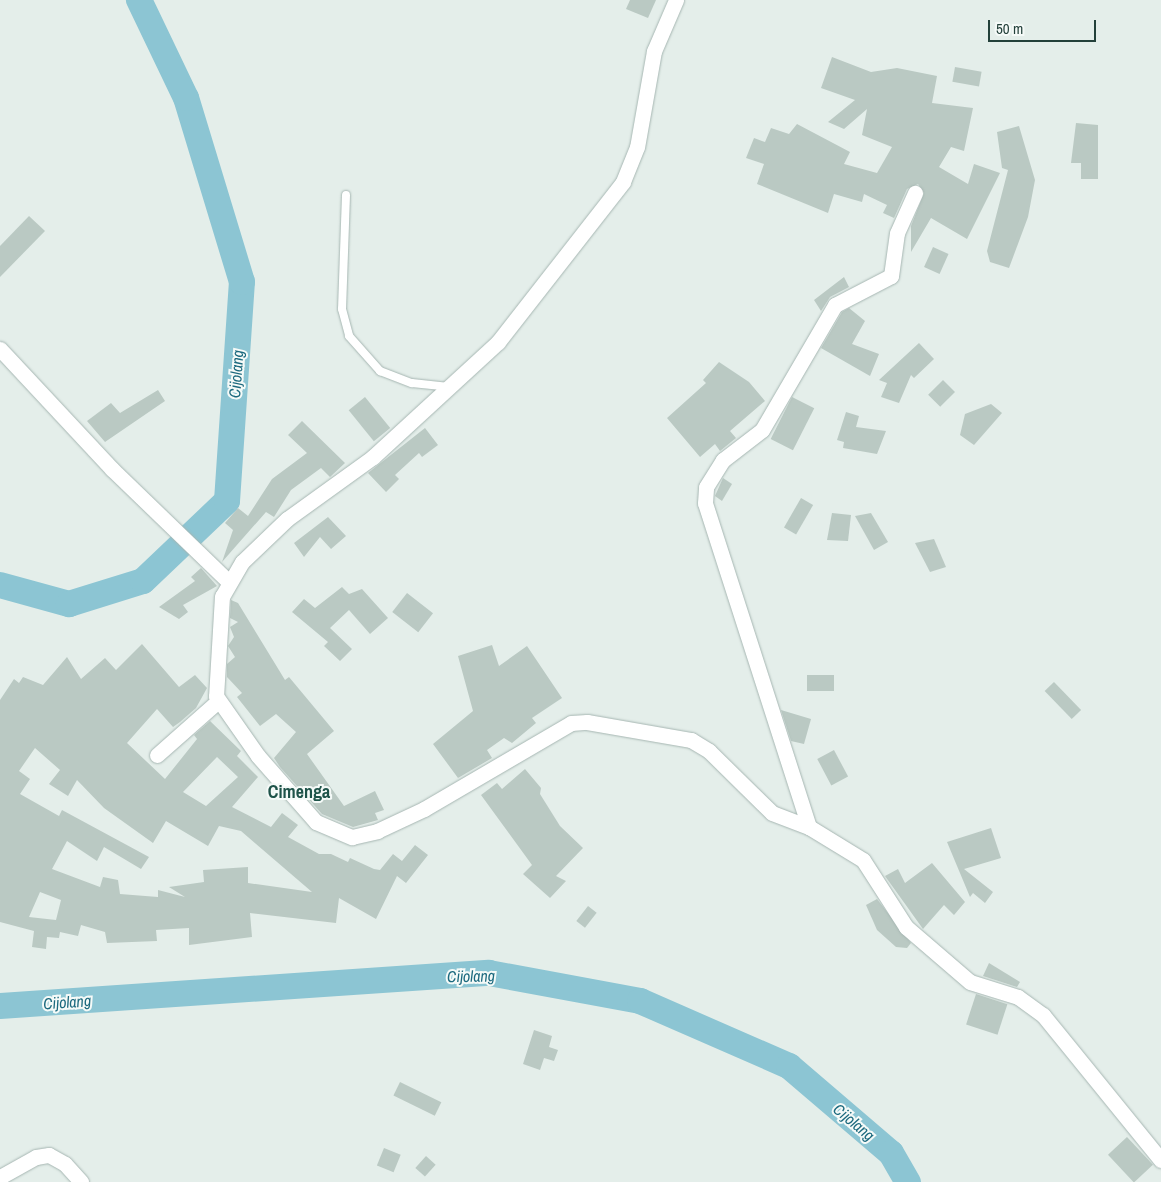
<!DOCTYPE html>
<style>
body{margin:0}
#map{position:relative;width:1161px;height:1182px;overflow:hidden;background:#e4eeea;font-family:"Archivo Narrow",sans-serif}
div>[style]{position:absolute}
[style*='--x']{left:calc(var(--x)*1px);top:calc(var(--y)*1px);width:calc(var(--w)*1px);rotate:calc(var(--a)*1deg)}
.river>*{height:26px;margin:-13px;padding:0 13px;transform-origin:13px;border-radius:13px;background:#8cc5d3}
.building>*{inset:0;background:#bac9c3;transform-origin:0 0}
.roads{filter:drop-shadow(0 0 1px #a6b6b2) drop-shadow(0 0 1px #a6b6b2)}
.service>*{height:8px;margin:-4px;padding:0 4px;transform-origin:4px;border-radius:4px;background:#fff}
.minor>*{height:15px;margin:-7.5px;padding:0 7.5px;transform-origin:7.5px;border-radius:7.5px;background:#fff}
span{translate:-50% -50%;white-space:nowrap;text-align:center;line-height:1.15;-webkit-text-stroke:4px #f5faf8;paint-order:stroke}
.water-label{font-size:16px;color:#1b697e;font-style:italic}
.quarter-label{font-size:18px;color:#1e5349;font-weight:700}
.scale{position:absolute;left:988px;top:20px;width:108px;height:22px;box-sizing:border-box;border:2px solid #23403a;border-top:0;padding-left:6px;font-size:15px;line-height:18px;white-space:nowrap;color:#23403a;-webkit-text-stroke:4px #f5faf8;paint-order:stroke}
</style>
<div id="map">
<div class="river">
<i style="--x:0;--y:585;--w:72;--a:15.4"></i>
<i style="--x:69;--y:604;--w:77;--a:-17.3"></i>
<i style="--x:143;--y:581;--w:116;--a:-43.6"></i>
<i style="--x:227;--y:501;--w:220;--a:-86.1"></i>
<i style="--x:242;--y:282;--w:192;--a:-106.9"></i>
<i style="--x:186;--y:98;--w:109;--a:-115.6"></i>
<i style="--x:0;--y:1006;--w:490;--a:-3.9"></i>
<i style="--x:489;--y:973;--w:154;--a:10.5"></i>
<i style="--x:640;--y:1001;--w:163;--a:23.6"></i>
<i style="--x:789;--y:1066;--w:134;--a:40.5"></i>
<i style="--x:891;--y:1153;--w:34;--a:60"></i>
</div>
<div class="building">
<i style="clip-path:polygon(630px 0,656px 0,648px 18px,626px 9px)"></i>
<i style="clip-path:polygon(832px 57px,871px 72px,897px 68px,937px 76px,932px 103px,973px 108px,964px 151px,951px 147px,939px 167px,968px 184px,974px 164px,1000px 173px,967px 239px,931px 218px,911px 252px,911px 226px,924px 193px,918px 184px,907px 189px,894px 218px,883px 213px,887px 205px,864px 194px,862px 202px,834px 194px,828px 213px,757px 184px,764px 164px,746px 158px,754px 138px,765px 142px,771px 128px,789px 134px,797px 124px,850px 152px,844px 164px,877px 173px,892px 147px,862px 135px,867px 109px,844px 129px,828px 122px,855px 100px,821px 88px)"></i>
<i style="left:955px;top:67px;width:27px;height:15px;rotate:10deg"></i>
<i style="clip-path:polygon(1076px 123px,1098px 125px,1098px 179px,1081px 179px,1081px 163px,1071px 163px)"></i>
<i style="clip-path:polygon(1019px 126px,1035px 180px,1028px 217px,1009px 268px,990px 262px,987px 251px,1008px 170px,1002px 168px,997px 132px)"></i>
<i style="clip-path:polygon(29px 216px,45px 231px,0 277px,0 246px)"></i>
<i style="left:933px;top:247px;width:17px;height:22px;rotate:24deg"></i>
<i style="clip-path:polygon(844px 277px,849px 287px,830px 297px,821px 311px,814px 300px)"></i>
<i style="clip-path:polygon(849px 308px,865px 321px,852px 344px,879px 354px,870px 376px,821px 348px,842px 312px)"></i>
<i style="clip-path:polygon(919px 343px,934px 359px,914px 378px,911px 375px,899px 403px,881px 397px,887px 383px,879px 380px)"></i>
<i style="clip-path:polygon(719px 362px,749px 382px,765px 401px,730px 431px,736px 438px,720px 451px,715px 444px,700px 457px,667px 418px,706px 383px,703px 380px)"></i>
<i style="left:943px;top:380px;width:17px;height:21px;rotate:45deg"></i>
<i style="clip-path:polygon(158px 390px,165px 401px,105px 442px,87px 421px,111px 403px,120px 413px)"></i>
<i style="left:365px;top:397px;width:40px;height:21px;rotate:51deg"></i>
<i style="left:792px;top:397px;width:25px;height:47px;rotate:27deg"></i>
<i style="clip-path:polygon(991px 404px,1002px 413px,974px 445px,960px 435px,965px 414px)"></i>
<i style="clip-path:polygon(846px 412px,859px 416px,856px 427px,886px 431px,877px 454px,843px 448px,844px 442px,837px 440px)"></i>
<i style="clip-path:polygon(302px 421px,345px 463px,330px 477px,321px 468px,291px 490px,274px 517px,266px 512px,222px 562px,233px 530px,225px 523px,238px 508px,248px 516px,272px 479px,307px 453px,288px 435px)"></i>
<i style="clip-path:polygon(425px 428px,438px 445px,422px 457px,419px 453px,395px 475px,399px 479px,386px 492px,368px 473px)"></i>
<i style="clip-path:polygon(723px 478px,732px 484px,722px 501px,715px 496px)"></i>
<i style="left:801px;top:498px;width:14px;height:34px;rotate:30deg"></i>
<i style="clip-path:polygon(832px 513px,851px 515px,848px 541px,827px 540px)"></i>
<i style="clip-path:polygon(871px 513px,888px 542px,874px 550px,855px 516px)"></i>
<i style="clip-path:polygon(328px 517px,346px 536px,331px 549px,320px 537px,304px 557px,294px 543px)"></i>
<i style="clip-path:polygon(934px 539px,946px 567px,930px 572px,915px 543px)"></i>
<i style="clip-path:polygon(201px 568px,217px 586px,183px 605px,188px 612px,179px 619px,159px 607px,195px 581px,191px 577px)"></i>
<i style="clip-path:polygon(342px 587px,349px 594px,362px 589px,388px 618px,370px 634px,349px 610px,330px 628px,352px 649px,340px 661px,324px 646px,328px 642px,292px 612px,304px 599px,315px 608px)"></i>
<i style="left:407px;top:593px;width:33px;height:24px;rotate:38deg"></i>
<i style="clip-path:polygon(231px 600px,238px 603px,285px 680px,289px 677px,334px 731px,307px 754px,344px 806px,375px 791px,384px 810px,375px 813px,378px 820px,353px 827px,322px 814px,280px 767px,274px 758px,296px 732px,276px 714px,260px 726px,237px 697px,242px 693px,227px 677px,227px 664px,235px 657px,228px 646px,234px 637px,230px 627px,238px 622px,230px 618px)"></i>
<i style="clip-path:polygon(evenodd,142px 644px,179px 687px,195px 675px,207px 688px,196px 708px,180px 722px,173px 727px,157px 709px,127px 743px,165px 779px,197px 739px,194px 735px,210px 721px,241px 751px,237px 756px,258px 777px,232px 807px,271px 827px,282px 813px,298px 825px,288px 837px,319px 854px,331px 854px,348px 862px,350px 858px,374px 869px,380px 870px,393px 854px,402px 861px,415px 845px,428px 855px,406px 883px,397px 876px,376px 919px,339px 898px,336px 923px,250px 913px,252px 937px,189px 945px,189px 928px,156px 930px,157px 941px,107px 943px,105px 932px,81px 925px,78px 936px,60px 932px,59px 938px,47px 937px,46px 949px,32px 947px,34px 931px,0 922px,0 700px,14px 679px,19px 683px,23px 677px,43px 685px,67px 657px,81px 679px,105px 658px,116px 670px,142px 644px,35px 748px,60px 770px,49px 784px,68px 796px,77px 780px,104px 808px,153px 843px,166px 821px,208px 846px,219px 826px,241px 831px,312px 892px,248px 883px,248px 867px,203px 870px,204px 882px,169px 887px,185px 897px,158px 890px,158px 897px,120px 894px,118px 880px,103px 877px,100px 887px,52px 869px,67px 841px,97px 861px,104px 847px,141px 869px,149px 857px,62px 810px,59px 816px,20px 794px,30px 779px,19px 771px,35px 748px,142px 644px,217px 757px,238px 777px,206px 806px,183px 792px,217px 757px,142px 644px,40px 892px,61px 900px,56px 920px,29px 917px,40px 892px)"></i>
<i style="clip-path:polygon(492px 645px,499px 666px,527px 646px,562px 698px,532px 718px,536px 723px,512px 743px,504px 738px,487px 750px,492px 758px,458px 778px,433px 744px,473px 711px,458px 656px)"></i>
<i style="left:807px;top:675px;width:27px;height:16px"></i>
<i style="left:1054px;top:682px;width:39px;height:13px;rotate:46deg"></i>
<i style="clip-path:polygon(781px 710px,811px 719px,804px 744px,791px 741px)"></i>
<i style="left:834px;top:750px;width:30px;height:19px;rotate:62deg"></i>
<i style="clip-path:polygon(525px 769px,541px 788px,540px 794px,560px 826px,583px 848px,556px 876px,566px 881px,550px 898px,523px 874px,532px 865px,481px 795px,497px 783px,502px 789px)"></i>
<i style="clip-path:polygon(991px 828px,1001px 858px,964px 869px,993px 892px,985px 903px,973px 893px,970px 897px,947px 842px)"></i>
<i style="clip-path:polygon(932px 863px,965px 902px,954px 915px,944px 905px,923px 929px,885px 876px,898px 869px,905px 883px)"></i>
<i style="clip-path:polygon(877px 899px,911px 943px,907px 948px,896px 947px,877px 930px,866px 905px)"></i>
<i style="left:588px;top:906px;width:11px;height:19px;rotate:38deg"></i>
<i style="clip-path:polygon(989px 963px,1020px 982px,1017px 987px,983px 976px)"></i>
<i style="left:976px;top:994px;width:33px;height:32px;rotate:18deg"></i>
<i style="clip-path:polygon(534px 1030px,552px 1036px,549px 1047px,558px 1050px,554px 1061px,544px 1058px,540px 1070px,523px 1064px)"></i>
<i style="left:400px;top:1082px;width:46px;height:15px;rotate:26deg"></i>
<i style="left:1127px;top:1137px;width:38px;height:26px;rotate:47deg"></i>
<i style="left:384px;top:1148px;width:18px;height:19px;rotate:22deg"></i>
<i style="left:426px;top:1156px;width:13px;height:16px;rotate:42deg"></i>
</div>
<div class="roads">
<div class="service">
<i style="--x:346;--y:195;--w:114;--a:92"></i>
<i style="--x:342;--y:309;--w:28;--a:75"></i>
<i style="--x:349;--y:336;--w:47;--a:48.5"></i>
<i style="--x:380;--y:371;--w:34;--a:21"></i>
<i style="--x:412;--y:383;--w:37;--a:6"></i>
</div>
<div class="minor">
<i style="--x:676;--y:0;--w:56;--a:113.3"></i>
<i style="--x:654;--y:51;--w:97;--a:100"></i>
<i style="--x:637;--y:147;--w:38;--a:112"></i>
<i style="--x:623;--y:182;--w:203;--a:128"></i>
<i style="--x:498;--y:342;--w:170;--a:137.4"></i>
<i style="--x:373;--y:457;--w:106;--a:144.2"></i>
<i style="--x:287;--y:519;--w:62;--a:136.3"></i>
<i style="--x:242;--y:562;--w:39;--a:120"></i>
<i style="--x:222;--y:596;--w:100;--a:93.4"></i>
<i style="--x:216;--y:696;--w:73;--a:55"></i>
<i style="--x:258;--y:756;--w:88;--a:48.7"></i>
<i style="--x:316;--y:822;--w:39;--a:23"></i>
<i style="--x:352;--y:837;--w:26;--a:-13"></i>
<i style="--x:377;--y:831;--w:52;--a:-25.1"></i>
<i style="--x:424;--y:809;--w:170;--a:-30.3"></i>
<i style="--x:571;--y:723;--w:16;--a:-4"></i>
<i style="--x:587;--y:722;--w:106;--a:9.8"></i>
<i style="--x:691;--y:740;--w:21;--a:31"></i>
<i style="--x:709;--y:751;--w:88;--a:44.5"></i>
<i style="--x:772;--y:813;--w:40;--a:21"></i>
<i style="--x:809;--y:827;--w:63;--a:31.4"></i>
<i style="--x:863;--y:860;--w:80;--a:57.3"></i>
<i style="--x:906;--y:927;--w:84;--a:40.7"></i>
<i style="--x:970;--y:982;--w:50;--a:17.4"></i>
<i style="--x:1018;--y:997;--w:31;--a:36"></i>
<i style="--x:1043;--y:1015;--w:187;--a:50.9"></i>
<i style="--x:0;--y:349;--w:164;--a:47"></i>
<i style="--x:112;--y:469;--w:161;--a:44"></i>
<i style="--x:157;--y:755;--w:81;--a:-41.5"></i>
<i style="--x:809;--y:827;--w:340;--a:-107.8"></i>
<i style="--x:705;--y:503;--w:16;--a:-86"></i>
<i style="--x:706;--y:487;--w:32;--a:-58"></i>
<i style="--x:723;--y:460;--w:49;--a:-37.6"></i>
<i style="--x:762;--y:430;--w:145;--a:-59.7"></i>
<i style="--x:835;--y:305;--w:63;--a:-27.4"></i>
<i style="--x:891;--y:276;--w:43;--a:-82.1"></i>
<i style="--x:897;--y:233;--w:44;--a:-65.8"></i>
<i style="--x:0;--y:1177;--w:41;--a:-29.1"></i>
<i style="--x:36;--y:1157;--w:13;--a:-9"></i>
<i style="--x:49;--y:1155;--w:18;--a:29"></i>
<i style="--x:65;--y:1164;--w:24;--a:48"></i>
</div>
</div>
<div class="water-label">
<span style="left:236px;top:374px;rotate:-86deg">Cijolang</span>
<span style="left:471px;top:976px;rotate:-1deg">Cijolang</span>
<span style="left:67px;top:1002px;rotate:-4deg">Cijolang</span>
<span style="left:854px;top:1122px;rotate:40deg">Cijolang</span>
</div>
<div class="quarter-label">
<span style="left:299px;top:792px">Cimenga</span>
</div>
<div class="scale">50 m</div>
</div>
